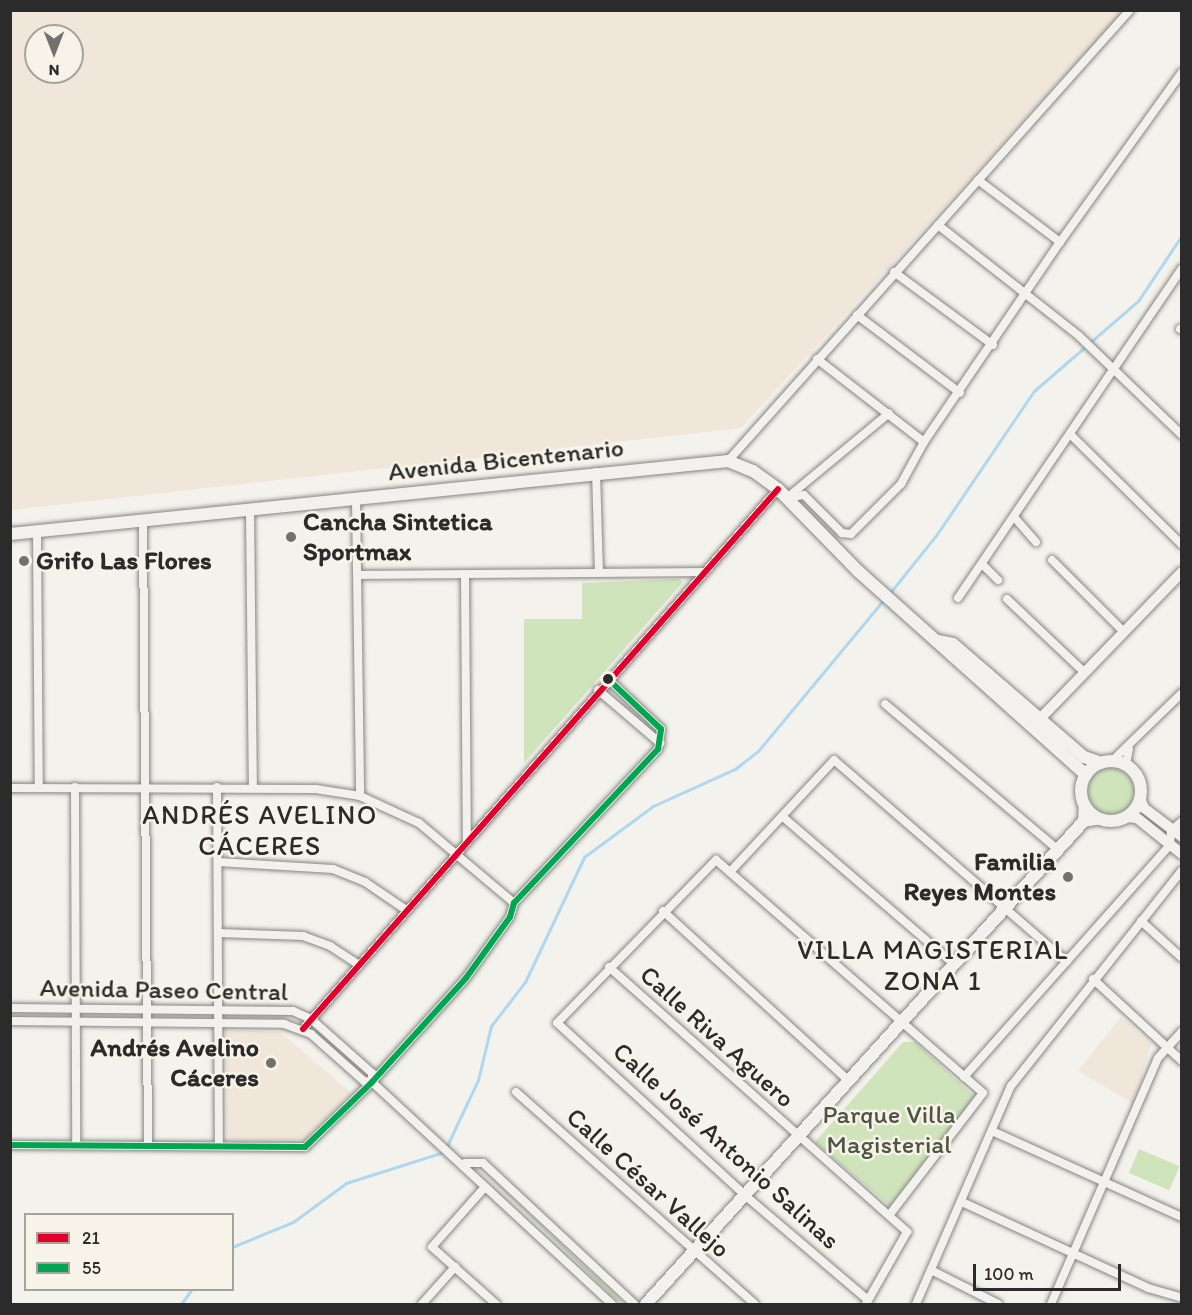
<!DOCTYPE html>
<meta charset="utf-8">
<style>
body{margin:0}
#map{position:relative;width:1192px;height:1315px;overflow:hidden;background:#f4f2ec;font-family:Itim,sans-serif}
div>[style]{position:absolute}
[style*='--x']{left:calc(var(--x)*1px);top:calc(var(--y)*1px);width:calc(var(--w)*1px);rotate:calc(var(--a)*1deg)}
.built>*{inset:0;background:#f0e6da}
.green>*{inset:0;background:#d0e4bc;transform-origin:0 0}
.round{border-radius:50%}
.stream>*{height:3px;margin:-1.5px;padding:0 1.5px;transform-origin:1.5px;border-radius:1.5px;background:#afd8f0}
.roads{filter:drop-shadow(0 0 2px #858582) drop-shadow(0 0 2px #858582)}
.minor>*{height:8px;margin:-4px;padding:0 4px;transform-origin:4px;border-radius:4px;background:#f2f1ed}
.tertiary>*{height:10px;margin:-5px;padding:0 5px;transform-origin:5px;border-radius:5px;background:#f2f1ed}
.secondary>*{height:12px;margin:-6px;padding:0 6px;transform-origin:6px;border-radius:6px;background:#f2f1ed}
.secondary>.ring{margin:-6px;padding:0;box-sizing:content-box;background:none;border:12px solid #f2f1ed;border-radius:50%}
.bus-1>*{height:6px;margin:-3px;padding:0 3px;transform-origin:3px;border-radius:3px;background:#e4002b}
.bus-2>*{height:6px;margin:-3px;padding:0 3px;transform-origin:3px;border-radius:3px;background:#00a651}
.dots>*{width:16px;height:16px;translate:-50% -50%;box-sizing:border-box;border:3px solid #f7f3e8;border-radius:50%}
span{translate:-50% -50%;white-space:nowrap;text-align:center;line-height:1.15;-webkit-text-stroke:5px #f7f3e8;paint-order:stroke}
.street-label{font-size:26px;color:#2b2b2b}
.poi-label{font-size:26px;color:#2b2b2b;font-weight:700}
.left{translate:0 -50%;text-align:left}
.right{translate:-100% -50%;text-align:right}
.park-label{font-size:26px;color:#4d5645}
.neighbourhood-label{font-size:27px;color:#2b2b2b;letter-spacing:1.5px}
.frame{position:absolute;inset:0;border:12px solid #2b2b2b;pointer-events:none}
.legend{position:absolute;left:24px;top:1213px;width:210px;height:78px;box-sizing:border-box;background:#f7f3e8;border:2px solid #a5a39c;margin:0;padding:8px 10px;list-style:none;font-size:18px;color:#2b2b2b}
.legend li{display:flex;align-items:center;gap:12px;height:30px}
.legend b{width:30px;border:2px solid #a5a39c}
.north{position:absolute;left:24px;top:24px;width:60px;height:60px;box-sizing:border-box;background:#f7f3e8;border:2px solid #a5a39c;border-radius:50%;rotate:180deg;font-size:16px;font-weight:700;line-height:24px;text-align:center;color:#2b2b2b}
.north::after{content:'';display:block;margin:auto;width:21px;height:27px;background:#71716f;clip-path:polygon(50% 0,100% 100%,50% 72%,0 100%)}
.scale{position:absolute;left:973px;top:1264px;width:148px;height:27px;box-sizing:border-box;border:3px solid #2b2b2b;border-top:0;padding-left:8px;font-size:18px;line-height:21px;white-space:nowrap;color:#2b2b2b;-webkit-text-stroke:4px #f7f3e8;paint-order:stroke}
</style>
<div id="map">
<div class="built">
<i style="clip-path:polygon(evenodd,10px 11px,11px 10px,1124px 11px,741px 428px,11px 510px,10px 11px,36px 36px,72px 36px,72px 72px,36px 72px,36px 36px)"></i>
<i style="clip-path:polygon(1121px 1017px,1151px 1044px,1134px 1104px,1078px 1071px)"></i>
<i style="clip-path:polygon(226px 1030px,280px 1032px,351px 1093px,303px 1140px,227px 1140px)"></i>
</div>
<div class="green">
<i style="clip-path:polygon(678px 579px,683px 582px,524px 763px,524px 619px,582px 619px,582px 583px)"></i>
<i class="round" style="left:1088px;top:768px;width:46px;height:46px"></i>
<i style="clip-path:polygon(903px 1042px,915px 1042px,975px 1097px,890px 1206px,815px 1142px)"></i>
<i style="left:1139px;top:1149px;width:44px;height:26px;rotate:23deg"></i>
<i style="clip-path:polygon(480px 1168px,625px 1304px,620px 1304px)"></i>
</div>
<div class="stream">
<i style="--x:889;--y:594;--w:77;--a:-51.3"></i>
<i style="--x:937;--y:534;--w:173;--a:-55.9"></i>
<i style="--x:1034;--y:391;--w:138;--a:-40.9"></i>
<i style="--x:1138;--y:301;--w:79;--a:-56.3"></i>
<i style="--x:232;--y:1247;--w:66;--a:-22.3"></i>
<i style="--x:293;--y:1222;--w:66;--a:-36.3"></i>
<i style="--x:346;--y:1183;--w:103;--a:-17.6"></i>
<i style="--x:444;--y:1152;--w:80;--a:-64.7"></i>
<i style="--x:478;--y:1080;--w:56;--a:-76.5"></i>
<i style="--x:491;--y:1026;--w:56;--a:-52.3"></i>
<i style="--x:525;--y:982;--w:138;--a:-64.7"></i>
<i style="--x:584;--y:857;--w:86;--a:-36.5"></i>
<i style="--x:653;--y:806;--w:90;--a:-24.3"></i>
<i style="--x:735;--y:769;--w:29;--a:-38"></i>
<i style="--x:758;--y:751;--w:197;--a:-50.3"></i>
<i style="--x:181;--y:1304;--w:17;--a:-54"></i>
</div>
<div class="roads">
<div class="minor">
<i style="--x:978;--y:180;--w:103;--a:37.1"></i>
<i style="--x:938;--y:225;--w:179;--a:38.2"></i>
<i style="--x:1079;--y:336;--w:143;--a:43.9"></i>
<i style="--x:894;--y:272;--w:123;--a:36.4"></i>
<i style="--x:857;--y:315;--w:129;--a:37.1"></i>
<i style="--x:1180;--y:329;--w:2;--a:27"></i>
<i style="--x:817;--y:359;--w:135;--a:37.8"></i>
<i style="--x:1072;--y:436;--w:155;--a:44.7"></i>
<i style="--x:728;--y:461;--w:604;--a:-48.29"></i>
<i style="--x:596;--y:472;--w:101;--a:88.3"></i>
<i style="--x:788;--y:497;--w:131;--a:-39.7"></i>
<i style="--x:788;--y:498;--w:16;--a:-11"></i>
<i style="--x:804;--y:495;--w:54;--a:45"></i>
<i style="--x:842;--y:533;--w:9;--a:6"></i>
<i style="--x:851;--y:534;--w:71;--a:-45"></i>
<i style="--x:901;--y:484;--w:48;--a:-61.3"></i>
<i style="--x:924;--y:442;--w:242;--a:-55.8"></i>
<i style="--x:1060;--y:242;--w:209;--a:-54.3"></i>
<i style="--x:356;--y:499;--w:297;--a:89.2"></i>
<i style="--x:250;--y:511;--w:276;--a:89.4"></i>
<i style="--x:1015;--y:518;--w:32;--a:49"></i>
<i style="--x:143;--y:523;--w:623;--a:89.54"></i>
<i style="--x:37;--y:532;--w:255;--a:89.6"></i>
<i style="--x:1052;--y:560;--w:102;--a:45"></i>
<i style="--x:982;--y:564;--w:23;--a:45"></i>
<i style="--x:358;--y:575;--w:347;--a:-0.5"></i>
<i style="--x:465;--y:575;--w:266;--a:89.6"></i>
<i style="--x:958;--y:598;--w:398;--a:-55.8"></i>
<i style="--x:1007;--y:599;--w:106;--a:43.5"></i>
<i style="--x:598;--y:690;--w:82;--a:40.5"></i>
<i style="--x:885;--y:704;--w:225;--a:40.1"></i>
<i style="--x:1112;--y:761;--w:98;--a:-44.2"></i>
<i style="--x:1126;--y:764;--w:15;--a:-79"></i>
<i style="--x:75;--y:787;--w:358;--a:89.8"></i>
<i style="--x:217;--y:787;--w:359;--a:89.7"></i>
<i style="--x:10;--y:788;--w:306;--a:0.2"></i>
<i style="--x:316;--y:789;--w:45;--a:9"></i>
<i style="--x:360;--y:796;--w:65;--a:24.6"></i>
<i style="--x:419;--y:823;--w:124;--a:40.1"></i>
<i style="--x:783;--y:817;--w:225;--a:40.7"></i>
<i style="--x:218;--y:862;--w:115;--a:3.5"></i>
<i style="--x:333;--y:869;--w:35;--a:22"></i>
<i style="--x:365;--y:882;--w:50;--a:34.3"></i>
<i style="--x:730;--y:872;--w:153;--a:-47.1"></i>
<i style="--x:834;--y:760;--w:308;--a:40.9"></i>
<i style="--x:663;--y:911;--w:252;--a:42.4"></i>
<i style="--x:1141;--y:921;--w:55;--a:42.1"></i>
<i style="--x:219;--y:933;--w:84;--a:2"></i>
<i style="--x:303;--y:936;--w:29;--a:20"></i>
<i style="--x:330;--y:946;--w:35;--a:33"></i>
<i style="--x:609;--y:967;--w:399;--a:41.6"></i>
<i style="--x:907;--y:1232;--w:83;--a:119.7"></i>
<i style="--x:1093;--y:979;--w:121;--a:42.7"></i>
<i style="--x:10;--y:1008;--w:283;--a:0.6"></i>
<i style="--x:293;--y:1011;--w:20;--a:24"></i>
<i style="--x:311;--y:1019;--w:81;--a:41.5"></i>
<i style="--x:372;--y:1073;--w:9;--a:90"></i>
<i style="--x:10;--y:1021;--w:274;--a:0.6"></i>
<i style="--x:284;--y:1024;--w:29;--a:20"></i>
<i style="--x:311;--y:1034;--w:71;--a:41.6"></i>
<i style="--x:364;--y:1081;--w:8;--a:7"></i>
<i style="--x:303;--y:1029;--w:719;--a:-48.66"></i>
<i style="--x:964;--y:1077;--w:310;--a:-48.4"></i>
<i style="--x:1170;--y:845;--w:14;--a:-86"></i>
<i style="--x:1171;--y:831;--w:15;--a:-42"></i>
<i style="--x:372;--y:1082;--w:327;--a:42.8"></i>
<i style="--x:516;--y:1092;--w:319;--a:41.6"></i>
<i style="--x:992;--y:1131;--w:209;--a:24.4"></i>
<i style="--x:10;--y:1145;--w:295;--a:0.4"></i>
<i style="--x:305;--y:1147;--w:93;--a:-44.1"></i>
<i style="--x:372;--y:1082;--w:140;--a:-47.9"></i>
<i style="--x:466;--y:978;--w:75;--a:-54.2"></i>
<i style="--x:510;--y:917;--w:15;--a:-74"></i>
<i style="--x:514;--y:903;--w:211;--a:-46.9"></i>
<i style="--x:658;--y:749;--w:20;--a:-81"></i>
<i style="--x:661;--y:729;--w:73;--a:-136.7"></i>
<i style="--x:465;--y:1163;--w:18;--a:0"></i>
<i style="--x:483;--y:1163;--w:207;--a:43"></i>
<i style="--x:485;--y:1187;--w:80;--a:131.5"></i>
<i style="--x:432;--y:1247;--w:86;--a:41.7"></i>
<i style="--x:962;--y:1202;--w:205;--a:24.8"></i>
<i style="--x:1148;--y:1288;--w:35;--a:16"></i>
<i style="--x:931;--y:1270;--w:75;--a:26.9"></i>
<i style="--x:868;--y:1300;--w:160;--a:-139.6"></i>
<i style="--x:746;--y:1196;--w:256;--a:-137.5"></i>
<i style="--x:557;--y:1023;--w:228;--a:-45.7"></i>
<i style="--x:716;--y:860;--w:354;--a:41.1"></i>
<i style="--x:983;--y:1093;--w:151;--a:127.5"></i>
<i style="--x:422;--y:1304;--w:50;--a:-48.3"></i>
<i style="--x:916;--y:1304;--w:238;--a:-66.5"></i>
<i style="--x:1011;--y:1086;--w:275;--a:-51.6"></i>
<i style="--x:1051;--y:1304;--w:268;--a:-66.5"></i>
<i style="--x:1158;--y:1058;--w:36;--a:-48"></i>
</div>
<div class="tertiary">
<i style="--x:1036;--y:723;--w:210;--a:-46"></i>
<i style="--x:1140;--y:798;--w:11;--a:68"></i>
<i style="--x:1144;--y:808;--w:48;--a:37.3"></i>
<i style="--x:1084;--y:803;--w:19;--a:93"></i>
<i style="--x:1083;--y:822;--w:19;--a:-9"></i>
<i style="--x:1125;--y:817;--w:12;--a:5"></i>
<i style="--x:1137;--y:818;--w:58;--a:38.7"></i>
</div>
<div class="secondary">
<i style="--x:10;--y:534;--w:722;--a:-5.81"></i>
<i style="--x:728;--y:461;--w:27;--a:22"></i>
<i style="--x:753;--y:471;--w:31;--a:36"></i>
<i style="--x:778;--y:489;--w:115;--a:45.7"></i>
<i style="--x:858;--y:571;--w:306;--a:41.8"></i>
<i style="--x:939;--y:641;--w:14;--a:12"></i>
<i style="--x:953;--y:644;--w:173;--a:40.8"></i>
<i style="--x:1084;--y:757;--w:18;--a:19"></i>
<i class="ring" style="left:1081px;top:761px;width:48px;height:48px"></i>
<i style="--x:646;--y:1304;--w:651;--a:-47.8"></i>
</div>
</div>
<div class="bus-1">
<i style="--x:303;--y:1029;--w:719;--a:-48.66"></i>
</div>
<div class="bus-2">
<i style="--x:10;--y:1145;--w:295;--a:0.4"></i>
<i style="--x:305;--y:1147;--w:93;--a:-44.1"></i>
<i style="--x:372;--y:1082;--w:140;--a:-47.9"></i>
<i style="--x:466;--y:978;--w:75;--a:-54.2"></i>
<i style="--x:510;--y:917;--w:15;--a:-74"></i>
<i style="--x:514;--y:903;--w:211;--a:-46.9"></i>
<i style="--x:658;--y:749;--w:20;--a:-81"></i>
<i style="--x:661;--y:729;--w:73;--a:-136.7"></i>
</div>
<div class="dots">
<i style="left:291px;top:537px;background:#71716f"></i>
<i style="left:24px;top:561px;background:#71716f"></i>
<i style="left:608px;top:679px;background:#2b2b2b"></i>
<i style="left:1068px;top:877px;background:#71716f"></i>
<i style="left:271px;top:1063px;background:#71716f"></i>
</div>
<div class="street-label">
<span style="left:506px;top:460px;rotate:-6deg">Avenida Bicentenario</span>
<span style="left:164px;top:990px;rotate:1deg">Avenida Paseo Central</span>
<span style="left:717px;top:1037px;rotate:42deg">Calle Riva Aguero</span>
<span style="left:726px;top:1146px;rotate:42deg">Calle José Antonio Salinas</span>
<span style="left:648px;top:1183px;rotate:42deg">Calle César Vallejo</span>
</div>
<div class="poi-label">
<span class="left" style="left:303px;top:537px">Cancha Sintetica<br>Sportmax</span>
<span class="left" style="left:36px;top:561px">Grifo Las Flores</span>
<span class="right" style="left:1056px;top:877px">Familia<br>Reyes Montes</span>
<span class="right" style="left:259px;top:1063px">Andrés Avelino<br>Cáceres</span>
</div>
<div class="park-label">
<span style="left:889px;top:1130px">Parque Villa<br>Magisterial</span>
</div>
<div class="neighbourhood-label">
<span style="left:260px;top:830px">ANDRÉS AVELINO<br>CÁCERES</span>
<span style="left:933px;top:965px">VILLA MAGISTERIAL<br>ZONA 1</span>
</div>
<div class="frame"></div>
<ul class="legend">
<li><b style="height:8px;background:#e4002b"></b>21</li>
<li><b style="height:8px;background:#00a651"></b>55</li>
</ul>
<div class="north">N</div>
<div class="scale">100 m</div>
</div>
